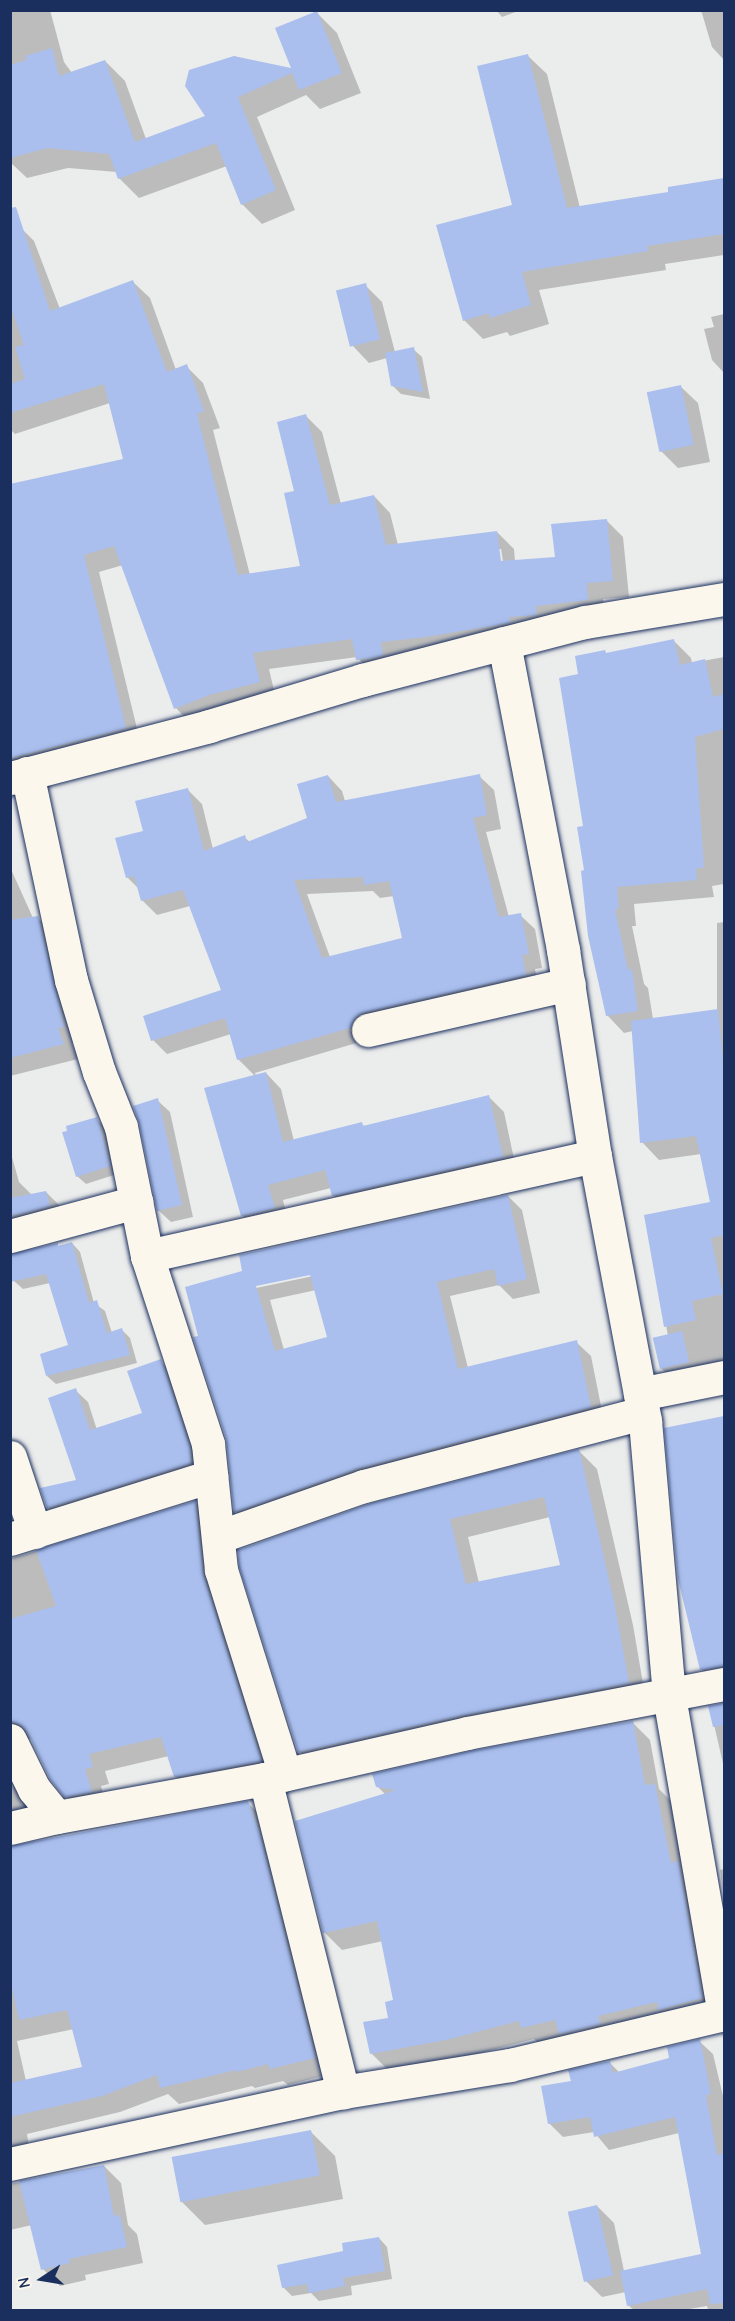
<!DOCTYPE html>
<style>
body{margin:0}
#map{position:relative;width:735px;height:2321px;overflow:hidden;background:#ebecec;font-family:"Comic Neue",sans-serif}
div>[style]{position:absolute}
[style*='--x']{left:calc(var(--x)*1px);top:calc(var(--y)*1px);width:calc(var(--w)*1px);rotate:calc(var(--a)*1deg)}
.shadow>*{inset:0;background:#0003}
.building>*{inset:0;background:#aabfed;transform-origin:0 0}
.roads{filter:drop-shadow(0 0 2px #1b2f5e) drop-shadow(0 0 2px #1b2f5e)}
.minor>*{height:33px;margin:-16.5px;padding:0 16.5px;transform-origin:16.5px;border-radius:16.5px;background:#fbf7ec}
span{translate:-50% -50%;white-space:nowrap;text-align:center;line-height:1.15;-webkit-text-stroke:5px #fbf7ec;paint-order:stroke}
.frame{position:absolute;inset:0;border:12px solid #1b2f5e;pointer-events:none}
.north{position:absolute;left:12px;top:2249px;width:60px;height:60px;-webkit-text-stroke:4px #fbf7ec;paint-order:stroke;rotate:258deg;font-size:16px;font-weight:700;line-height:24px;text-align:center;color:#1b2f5e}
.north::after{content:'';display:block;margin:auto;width:21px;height:27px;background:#1b2f5e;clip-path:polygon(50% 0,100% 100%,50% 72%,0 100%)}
</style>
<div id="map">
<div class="shadow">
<i style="clip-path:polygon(10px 10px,50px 10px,64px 62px,72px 73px,105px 61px,125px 81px,146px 139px,208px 117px,187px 85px,293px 70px,317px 13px,337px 33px,361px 93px,320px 109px,306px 95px,257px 117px,295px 210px,262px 224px,242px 204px,227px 166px,139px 198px,119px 178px,117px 172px,68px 168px,27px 178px,10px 162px)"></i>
<i style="clip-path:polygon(496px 10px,521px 10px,502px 17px)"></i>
<i style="clip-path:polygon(701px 10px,724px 10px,724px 60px,712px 47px)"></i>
<i style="clip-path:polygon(528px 56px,547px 74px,580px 208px,670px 193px,669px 189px,724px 180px,724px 255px,665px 264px,666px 270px,539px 290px,549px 324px,510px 336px,507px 332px,483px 339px,464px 320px,514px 206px)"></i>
<i style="clip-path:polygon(evenodd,17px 224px,34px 241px,60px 309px,133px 282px,150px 298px,176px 370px,186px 366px,203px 383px,220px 428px,213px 430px,250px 575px,302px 568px,296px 492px,305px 415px,322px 432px,341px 504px,374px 496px,390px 513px,398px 545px,497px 532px,514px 549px,515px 561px,556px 558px,606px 520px,623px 537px,629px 597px,603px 599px,604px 617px,374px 676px,357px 657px,269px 669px,276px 699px,192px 725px,176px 708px,123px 565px,99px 572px,141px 745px,10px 778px,10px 585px,125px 460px,110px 403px,15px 434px,10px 429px,10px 226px,17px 224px,498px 549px,501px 549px,504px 568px,501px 568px,498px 549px)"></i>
<i style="clip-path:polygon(365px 285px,382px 302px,395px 352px,413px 349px,422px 357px,430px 399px,401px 394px,392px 385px,387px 358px,369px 363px,352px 345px)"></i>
<i style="clip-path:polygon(724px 314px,724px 373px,712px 360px,704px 329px,714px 327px,711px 317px)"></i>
<i style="clip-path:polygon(680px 386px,698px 403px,710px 462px,678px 468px,661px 451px)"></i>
<i style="clip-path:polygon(674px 641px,691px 658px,692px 663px,724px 657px,724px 884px,712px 886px,714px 897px,634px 904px,636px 926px,632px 926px,644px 984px,648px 988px,653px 1019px,717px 1011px,717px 923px,724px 922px,724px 1374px,678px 1385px,661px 1368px,668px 1336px,646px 1216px,712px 1204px,701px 1154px,659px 1160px,642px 1142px,633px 1031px,624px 1033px,607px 1015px,586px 872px,579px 675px,605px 652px,608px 655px)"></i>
<i style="clip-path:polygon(evenodd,328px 776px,342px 791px,345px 801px,479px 776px,494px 790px,501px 829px,486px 832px,509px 917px,520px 915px,535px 929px,542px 968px,535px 969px,539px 989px,255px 1073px,256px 1076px,266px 1073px,281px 1089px,294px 1141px,361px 1123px,365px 1127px,488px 1096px,504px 1112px,517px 1173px,348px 1210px,333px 1195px,331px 1188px,283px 1200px,289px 1224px,258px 1231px,242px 1215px,255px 1076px,238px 1059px,231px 1034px,167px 1054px,153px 1040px,223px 991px,190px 906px,157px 915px,142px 900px,140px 890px,127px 877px,144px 832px,187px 789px,202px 804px,213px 849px,244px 837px,250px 842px,309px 819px,328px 776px,373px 891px,380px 898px,394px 896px,404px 939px,330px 957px,307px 894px,373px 891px)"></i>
<i style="clip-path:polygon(10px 867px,33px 918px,38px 918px,53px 933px,78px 1042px,72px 1043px,78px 1059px,10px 1076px)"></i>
<i style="clip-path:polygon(157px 1100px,170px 1112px,193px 1217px,171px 1222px,158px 1210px)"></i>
<i style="clip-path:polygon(96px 1119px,105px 1127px,117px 1174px,86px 1184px,77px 1176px)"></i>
<i style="clip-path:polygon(10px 1150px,19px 1182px,32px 1195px,46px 1192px,61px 1207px,10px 1240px)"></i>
<i style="clip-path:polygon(evenodd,508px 1196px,522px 1210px,540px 1293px,513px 1299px,499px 1285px,450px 1296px,468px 1368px,576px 1342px,591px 1356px,604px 1421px,249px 1525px,235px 1511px,227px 1438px,187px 1288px,508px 1196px,317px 1272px,318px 1275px,256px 1288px,256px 1285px,317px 1272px,508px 1196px,316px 1290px,329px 1338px,284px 1350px,270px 1300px,316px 1290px)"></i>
<i style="clip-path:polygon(72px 1243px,80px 1252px,94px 1303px,105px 1311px,112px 1333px,122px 1330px,130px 1338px,137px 1363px,56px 1384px,47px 1376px,70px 1346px,50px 1283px,23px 1289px,14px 1281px)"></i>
<i style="clip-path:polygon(160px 1361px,173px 1373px,201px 1461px,60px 1519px,48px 1507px,78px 1481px,75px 1390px,88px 1402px,97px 1430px,143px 1414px)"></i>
<i style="clip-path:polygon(724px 1417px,724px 1686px,718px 1686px,701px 1669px,666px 1430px)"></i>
<i style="clip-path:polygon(evenodd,579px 1451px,597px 1469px,633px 1625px,646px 1701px,317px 1770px,299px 1751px,241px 1566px,579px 1451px,550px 1517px,561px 1566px,479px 1583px,468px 1537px,550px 1517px)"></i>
<i style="clip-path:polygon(195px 1502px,211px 1519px,277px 1777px,192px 1793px,175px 1776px,169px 1756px,105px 1771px,109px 1784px,101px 1786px,107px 1808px,83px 1813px,66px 1796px,32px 1739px,19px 1739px,10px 1748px,10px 1559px)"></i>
<i style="clip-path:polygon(724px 1703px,724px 1768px,710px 1707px)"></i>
<i style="clip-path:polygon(632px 1722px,650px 1740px,659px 1789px,673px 1803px,716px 2016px,540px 2045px,534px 2039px,465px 2057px,389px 2071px,371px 2053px,390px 2020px,394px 2001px,383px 1941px,342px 1950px,324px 1932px,386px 1795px,377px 1786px)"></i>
<i style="clip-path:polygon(10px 1768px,39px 1823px,10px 1836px)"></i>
<i style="clip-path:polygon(evenodd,248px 1803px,265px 1820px,331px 2074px,288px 2085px,283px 2081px,255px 2088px,252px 2086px,179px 2104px,168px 2094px,120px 2112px,27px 2134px,31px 2160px,10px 2172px,10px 1848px,248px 1803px,74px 2029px,83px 2068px,26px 2081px,17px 2041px,74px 2029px)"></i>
<i style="clip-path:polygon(724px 1869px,724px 1899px,720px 1870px)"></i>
<i style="clip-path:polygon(699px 2041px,713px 2054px,724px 2100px,724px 2310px,708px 2310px,707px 2306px,684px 2310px,634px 2310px,629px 2306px,626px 2292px,602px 2297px,585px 2280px,597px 2206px,614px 2223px,624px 2271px,702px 2255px,679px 2133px,609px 2150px,594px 2132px,563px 2137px,549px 2123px,573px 2082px,609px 2062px,619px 2072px,671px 2059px)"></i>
<i style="clip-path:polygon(311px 2132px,335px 2156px,343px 2199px,205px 2225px,181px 2201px)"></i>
<i style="clip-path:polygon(104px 2166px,121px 2183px,128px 2225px,137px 2234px,143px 2263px,85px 2275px,86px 2280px,60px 2286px,43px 2269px,32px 2225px,10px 2230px,10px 2184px)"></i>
<i style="clip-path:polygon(379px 2238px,387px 2247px,392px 2279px,351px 2286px,352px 2295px,319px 2301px,311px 2293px,292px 2296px,283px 2287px)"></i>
</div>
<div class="building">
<i style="clip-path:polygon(317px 11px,342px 73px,299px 90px,292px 73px,238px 97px,276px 190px,241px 205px,216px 143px,118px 179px,109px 154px,48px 148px,10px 158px,10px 65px,27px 60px,25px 56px,52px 48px,59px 76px,105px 60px,135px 142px,205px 116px,185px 86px,189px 70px,234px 56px,291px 68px,275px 28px)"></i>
<i style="clip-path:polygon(528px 54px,567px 208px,668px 192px,668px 187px,724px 178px,724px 234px,647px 246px,648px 251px,522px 272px,531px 305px,490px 318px,489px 313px,463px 321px,436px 225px,512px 205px,477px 66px)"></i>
<i style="clip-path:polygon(16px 207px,50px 311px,133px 280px,167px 372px,187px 364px,204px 411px,197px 414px,238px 575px,300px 566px,284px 493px,294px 491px,277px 422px,306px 414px,330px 505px,374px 495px,386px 545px,497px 531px,501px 561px,555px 557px,551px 524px,607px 519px,613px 581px,587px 583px,588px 600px,536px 606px,537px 615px,509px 617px,510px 622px,503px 624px,426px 637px,381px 642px,383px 655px,376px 657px,356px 660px,352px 639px,253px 653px,260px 682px,209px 695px,174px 709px,114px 546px,84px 555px,126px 728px,10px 758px,10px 484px,123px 459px,104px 384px,10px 413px,10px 384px,25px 379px,15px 347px,24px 345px,10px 305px,10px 208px)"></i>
<i style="left:366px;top:283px;width:58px;height:31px;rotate:76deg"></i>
<i style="clip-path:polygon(414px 347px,423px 392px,391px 386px,385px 353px)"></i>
<i style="left:681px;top:385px;width:61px;height:35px;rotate:78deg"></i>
<i style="clip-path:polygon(674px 639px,680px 665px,705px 659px,713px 697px,724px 694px,724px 729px,695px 737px,704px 867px,696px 869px,697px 880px,617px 887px,619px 909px,615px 909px,628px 970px,632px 969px,638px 1011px,606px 1016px,588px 936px,581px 871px,584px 870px,577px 827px,583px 826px,559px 678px,578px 674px,575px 656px,605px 650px,606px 653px)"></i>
<i style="clip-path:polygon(evenodd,480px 774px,487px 815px,473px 818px,499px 917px,521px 913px,529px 954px,522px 955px,526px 975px,364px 1012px,355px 1017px,350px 1028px,237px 1060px,225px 1018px,151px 1041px,143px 1016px,221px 990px,183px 890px,141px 901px,134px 876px,126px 878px,115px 838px,143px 831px,135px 801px,188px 788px,204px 851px,245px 835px,247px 842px,307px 818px,297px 784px,328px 775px,336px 802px,480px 774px,363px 877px,364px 885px,389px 881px,402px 938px,322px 958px,294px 880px,363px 877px)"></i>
<i style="clip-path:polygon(38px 916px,64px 1027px,58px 1028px,64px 1044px,10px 1058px,10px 920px)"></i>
<i style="clip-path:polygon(718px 1009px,724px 1072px,724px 1235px,711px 1238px,723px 1294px,692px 1301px,696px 1320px,664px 1327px,644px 1215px,710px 1202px,696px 1136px,640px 1143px,631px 1021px)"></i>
<i style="clip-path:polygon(266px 1072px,283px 1142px,362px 1122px,363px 1126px,489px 1095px,503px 1157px,332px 1196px,325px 1170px,268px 1185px,275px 1208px,241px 1216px,204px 1088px)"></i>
<i style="clip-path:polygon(158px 1098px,182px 1205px,157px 1211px,139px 1123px,133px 1106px)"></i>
<i style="clip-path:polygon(97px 1117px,110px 1166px,76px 1177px,62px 1132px,67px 1131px,66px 1126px)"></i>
<i style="clip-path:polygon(46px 1191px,50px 1206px,10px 1216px,10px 1198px)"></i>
<i style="clip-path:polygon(evenodd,508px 1195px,527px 1279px,498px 1286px,494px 1269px,437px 1282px,458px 1369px,577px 1340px,591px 1407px,359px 1468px,234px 1512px,226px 1438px,193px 1337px,198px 1336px,185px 1287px,242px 1271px,239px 1255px,508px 1195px,310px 1275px,327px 1337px,275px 1351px,256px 1286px,310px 1275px)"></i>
<i style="clip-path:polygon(72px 1242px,89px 1303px,97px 1300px,107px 1333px,122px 1328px,130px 1355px,46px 1376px,40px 1354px,68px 1345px,46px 1274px,10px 1282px,10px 1254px,58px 1243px,58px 1246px)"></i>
<i style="left:682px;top:1331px;width:32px;height:30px;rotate:77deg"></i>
<i style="clip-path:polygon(161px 1359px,190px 1448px,191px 1463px,47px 1508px,40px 1488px,76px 1480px,48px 1398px,76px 1388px,90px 1430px,142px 1413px,127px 1371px)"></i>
<i style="clip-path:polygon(724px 1416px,724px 1666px,700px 1670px,678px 1579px,664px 1428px)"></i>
<i style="clip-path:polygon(evenodd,579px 1449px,615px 1606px,629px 1683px,463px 1715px,298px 1752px,239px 1566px,238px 1550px,369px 1504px,579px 1449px,544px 1497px,560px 1565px,466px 1584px,450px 1519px,544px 1497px)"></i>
<i style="clip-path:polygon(195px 1501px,203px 1575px,261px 1761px,174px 1777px,161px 1737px,89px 1754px,93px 1767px,85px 1769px,92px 1792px,64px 1797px,50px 1779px,27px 1731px,20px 1724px,10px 1721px,10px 1619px,56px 1606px,36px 1550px)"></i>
<i style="clip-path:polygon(724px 1703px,724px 1725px,713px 1727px,708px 1706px)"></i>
<i style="clip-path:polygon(633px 1721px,645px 1785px,655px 1784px,671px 1863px,678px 1861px,702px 1998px,658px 2010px,657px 2002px,598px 2016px,600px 2024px,559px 2034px,555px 2020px,521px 2028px,519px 2021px,446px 2040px,370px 2054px,363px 2022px,388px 2018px,385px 2002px,393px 2000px,377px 1921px,323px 1933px,295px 1821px,396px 1790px,376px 1787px,372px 1774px,471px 1751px)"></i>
<i style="clip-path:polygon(248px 1801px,259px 1832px,315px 2058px,270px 2069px,268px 2064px,236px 2072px,236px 2070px,160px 2088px,157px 2075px,102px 2096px,10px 2117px,10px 2083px,82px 2067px,67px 2010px,19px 2020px,10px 1979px,10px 1846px)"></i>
<i style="clip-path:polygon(700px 2039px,711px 2094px,706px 2095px,717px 2155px,724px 2153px,724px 2303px,710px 2304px,707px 2289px,627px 2306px,620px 2271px,701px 2254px,675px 2117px,594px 2137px,590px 2117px,548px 2124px,541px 2086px,571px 2081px,568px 2070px,610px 2061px,613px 2073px,669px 2058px,667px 2047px)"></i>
<i style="left:311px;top:2130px;width:46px;height:142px;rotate:79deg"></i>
<i style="clip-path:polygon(104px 2165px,114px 2216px,120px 2215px,127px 2247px,69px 2259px,70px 2263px,41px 2270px,19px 2181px)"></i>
<i style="left:597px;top:2205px;width:72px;height:30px;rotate:77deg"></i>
<i style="clip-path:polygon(379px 2237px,385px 2271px,343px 2278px,345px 2286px,309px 2293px,307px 2284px,282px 2288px,277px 2265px,343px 2251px,342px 2243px)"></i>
</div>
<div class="roads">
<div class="minor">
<i style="--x:504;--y:643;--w:313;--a:79.1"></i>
<i style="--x:563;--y:950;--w:208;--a:81.2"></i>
<i style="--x:595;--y:1156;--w:270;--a:79.3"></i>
<i style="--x:645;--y:1421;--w:276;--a:85"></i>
<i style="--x:669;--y:1696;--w:324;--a:80.2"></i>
<i style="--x:27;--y:773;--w:212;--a:78"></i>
<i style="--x:71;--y:980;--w:96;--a:73.1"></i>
<i style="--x:99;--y:1072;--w:59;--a:68.2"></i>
<i style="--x:121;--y:1127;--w:132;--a:78.6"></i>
<i style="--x:147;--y:1256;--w:198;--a:72"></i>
<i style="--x:208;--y:1444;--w:127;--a:84.1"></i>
<i style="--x:221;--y:1570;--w:214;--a:72.6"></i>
<i style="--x:10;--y:778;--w:206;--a:-14.6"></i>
<i style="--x:209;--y:726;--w:160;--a:-16.7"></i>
<i style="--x:362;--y:680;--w:230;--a:-14.6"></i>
<i style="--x:585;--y:622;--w:141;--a:-9.4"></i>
<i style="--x:368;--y:1030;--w:206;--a:-12.9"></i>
<i style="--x:10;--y:1236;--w:131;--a:-15.1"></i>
<i style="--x:147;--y:1256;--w:459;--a:-12.6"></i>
<i style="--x:640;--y:1394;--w:86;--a:-11.4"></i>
<i style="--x:10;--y:1457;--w:79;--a:71.6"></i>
<i style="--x:218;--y:1537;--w:155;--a:-19.3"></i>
<i style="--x:364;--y:1486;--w:288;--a:-14.7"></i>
<i style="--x:10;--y:1539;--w:211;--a:-17.4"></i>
<i style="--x:10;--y:1740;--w:55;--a:63.9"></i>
<i style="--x:34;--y:1789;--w:36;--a:51"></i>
<i style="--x:265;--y:1779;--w:323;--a:76"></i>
<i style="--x:10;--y:1828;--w:48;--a:-13.2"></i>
<i style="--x:57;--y:1817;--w:211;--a:-10.4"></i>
<i style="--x:265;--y:1779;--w:207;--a:-12.8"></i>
<i style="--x:467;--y:1733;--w:262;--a:-10.8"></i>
<i style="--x:10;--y:2164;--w:341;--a:-12.2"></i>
<i style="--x:343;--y:2092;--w:169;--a:-9.2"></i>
<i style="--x:510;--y:2065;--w:220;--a:-13.4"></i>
</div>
</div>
<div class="frame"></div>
<div class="north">N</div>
</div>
